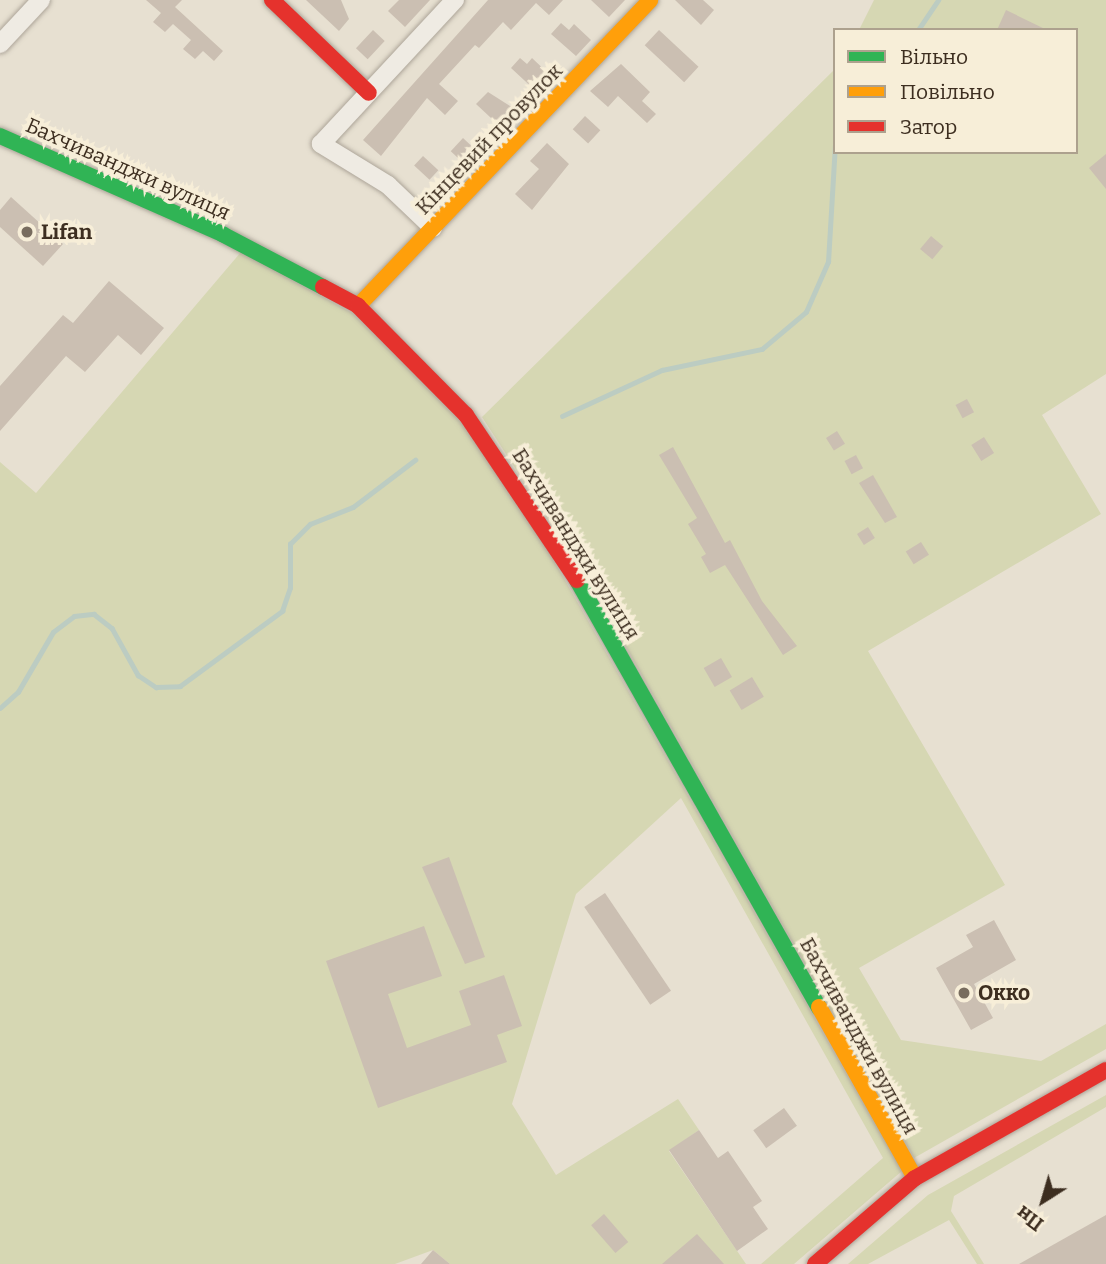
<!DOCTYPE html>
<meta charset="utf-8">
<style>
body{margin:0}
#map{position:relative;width:1106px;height:1264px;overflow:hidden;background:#e7e0d1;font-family:Bitter,serif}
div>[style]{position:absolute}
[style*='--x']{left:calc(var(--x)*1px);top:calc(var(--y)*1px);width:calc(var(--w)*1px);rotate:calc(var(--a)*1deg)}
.green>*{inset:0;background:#d6d7b3}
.stream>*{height:4.5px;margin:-2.25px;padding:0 2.25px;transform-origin:2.25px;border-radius:2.25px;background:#bcccc2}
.building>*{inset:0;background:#cbbfb2;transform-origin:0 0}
.roads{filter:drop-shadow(0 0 2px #ada599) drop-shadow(0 0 2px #ada599)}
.street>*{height:18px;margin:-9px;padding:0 9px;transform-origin:9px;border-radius:9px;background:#efebe3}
.fast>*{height:16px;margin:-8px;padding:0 8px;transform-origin:8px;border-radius:8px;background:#30b455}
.slow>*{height:16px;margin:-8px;padding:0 8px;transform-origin:8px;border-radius:8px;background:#ff9f0a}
.jam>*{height:16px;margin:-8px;padding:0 8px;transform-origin:8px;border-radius:8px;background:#e5322d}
.dots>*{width:19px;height:19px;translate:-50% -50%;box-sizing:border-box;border:4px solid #f7eed8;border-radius:50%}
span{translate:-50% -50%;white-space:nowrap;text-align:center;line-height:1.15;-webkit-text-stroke:7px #f7eed8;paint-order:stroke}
.street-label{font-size:21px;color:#3d2e20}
.poi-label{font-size:21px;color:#3d2e20;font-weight:700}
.left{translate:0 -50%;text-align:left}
.legend{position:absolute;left:833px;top:28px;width:245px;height:126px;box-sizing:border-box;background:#f7eed8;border:2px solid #ada18e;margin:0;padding:9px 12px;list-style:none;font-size:21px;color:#3d2e20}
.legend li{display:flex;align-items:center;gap:14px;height:35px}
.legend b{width:35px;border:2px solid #ada18e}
.north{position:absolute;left:1008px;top:1166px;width:70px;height:70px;-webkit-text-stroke:5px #f7eed8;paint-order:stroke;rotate:217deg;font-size:19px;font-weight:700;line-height:28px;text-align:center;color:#3d2e20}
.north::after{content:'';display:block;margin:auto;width:24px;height:32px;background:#3d2e20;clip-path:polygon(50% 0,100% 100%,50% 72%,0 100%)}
</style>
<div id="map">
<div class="green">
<i style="clip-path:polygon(874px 0,1106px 0,1106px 374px,1042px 415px,1101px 514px,868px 651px,1005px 885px,859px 968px,901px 1040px,1041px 1061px,1106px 1024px,1106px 1049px,914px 1158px,594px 590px,482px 417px,835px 69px,835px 152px,1076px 152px,1076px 30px,859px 30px)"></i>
<i style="clip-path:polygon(241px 252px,352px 313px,460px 421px,522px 505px,902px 1171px,794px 1264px,761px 1264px,883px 1158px,681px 798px,576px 894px,512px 1104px,556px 1175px,678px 1099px,699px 1130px,669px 1151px,746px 1264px,450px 1264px,433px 1250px,395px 1264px,0 1264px,0 462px,36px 493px)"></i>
<i style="clip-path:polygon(1106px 1095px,1106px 1107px,954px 1196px,951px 1211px,984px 1264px,977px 1264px,949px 1220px,868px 1264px,848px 1264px,928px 1195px)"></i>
</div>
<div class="stream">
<i style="--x:918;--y:30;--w:36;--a:-56"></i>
<i style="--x:562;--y:416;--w:110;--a:-24.7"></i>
<i style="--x:662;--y:370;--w:102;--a:-11.9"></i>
<i style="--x:762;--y:349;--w:57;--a:-40.1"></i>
<i style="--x:806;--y:312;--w:55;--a:-66.3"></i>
<i style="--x:828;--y:262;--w:117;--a:-86.6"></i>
<i style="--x:0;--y:708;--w:24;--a:-42"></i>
<i style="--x:18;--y:692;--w:69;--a:-59.7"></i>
<i style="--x:53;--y:632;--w:26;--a:-37"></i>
<i style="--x:74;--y:616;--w:20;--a:-6"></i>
<i style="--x:94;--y:614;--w:23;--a:38"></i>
<i style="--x:112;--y:628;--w:54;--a:61"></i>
<i style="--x:138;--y:675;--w:22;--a:34"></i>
<i style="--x:156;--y:687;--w:24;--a:-2"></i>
<i style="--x:180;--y:686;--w:127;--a:-36.3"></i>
<i style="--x:282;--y:611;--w:24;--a:-71"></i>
<i style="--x:290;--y:588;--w:44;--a:-90"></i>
<i style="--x:290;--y:544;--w:28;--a:-45"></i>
<i style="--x:310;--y:524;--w:46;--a:-21.6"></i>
<i style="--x:353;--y:507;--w:78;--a:-37.2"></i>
</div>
<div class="building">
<i style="clip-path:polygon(146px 0,182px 0,175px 7px,223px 51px,214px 61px,203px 51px,195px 59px,183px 49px,191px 40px,173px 24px,165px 32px,153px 22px,161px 13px)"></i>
<i style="clip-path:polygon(306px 0,341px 0,349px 19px,339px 31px)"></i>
<i style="clip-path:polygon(399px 0,430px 0,405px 27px,388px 11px)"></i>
<i style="clip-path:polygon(488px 0,563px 0,549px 15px,536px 3px,511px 30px,503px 22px,479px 48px,475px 45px,439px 84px,458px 101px,445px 115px,427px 98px,381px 156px,363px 140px)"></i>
<i style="clip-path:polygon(591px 0,625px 0,609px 17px)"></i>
<i style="clip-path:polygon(675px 0,703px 0,714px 10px,701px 25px)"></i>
<i style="clip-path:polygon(1006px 10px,1047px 30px,997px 30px)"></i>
<i style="clip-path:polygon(561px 23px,569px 30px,574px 24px,591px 40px,576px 56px,551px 34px)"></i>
<i style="left:373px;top:30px;width:16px;height:25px;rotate:43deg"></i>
<i style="left:659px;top:30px;width:54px;height:21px;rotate:43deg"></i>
<i style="clip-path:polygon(520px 58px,527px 64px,532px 58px,552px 77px,538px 93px,511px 68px)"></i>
<i style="clip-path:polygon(621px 64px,650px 92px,642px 101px,656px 114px,647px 123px,618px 96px,608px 107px,590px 91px)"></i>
<i style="clip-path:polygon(488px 92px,521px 113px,505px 131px,476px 104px)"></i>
<i style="left:585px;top:116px;width:21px;height:18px;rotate:43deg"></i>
<i style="left:463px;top:138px;width:23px;height:18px;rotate:43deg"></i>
<i style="clip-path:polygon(547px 143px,569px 164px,532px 210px,515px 194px,539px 169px,530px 161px)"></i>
<i style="clip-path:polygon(1106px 154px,1106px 189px,1089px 168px)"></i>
<i style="left:423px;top:156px;width:21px;height:13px;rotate:43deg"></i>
<i style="clip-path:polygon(11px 197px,63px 244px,43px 266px,0 227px,0 210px)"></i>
<i style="left:931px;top:236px;width:16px;height:17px;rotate:40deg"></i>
<i style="clip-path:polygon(109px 281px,164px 328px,141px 355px,118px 335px,85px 372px,66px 356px,0 431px,0 386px,63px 315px,73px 323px)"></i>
<i style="left:967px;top:399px;width:15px;height:13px;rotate:62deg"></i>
<i style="left:837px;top:431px;width:15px;height:13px;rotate:58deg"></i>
<i style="left:984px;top:437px;width:19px;height:15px;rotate:58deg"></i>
<i style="clip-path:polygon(673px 447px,725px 543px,730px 540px,762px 601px,797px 646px,783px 655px,725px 565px,710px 573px,701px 557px,706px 554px,688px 524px,697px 518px,659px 455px)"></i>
<i style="left:856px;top:455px;width:15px;height:13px;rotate:62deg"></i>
<i style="clip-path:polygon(873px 475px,897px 517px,885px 523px,859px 483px)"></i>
<i style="left:868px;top:527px;width:13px;height:13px;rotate:58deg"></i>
<i style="left:921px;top:542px;width:15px;height:18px;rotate:58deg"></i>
<i style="left:721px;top:658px;width:22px;height:20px;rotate:60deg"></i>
<i style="left:752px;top:677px;width:23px;height:26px;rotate:59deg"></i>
<i style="clip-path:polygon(449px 857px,485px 957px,465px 964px,422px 867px)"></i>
<i style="left:605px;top:893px;width:118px;height:25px;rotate:56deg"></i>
<i style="clip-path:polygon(994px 920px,1016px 960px,974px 984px,993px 1018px,971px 1030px,936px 968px,973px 947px,966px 935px)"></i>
<i style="clip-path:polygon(424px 926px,442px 976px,388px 994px,407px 1048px,471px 1025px,459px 991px,504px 975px,522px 1026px,497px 1035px,507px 1062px,378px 1108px,326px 961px)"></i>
<i style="left:784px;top:1108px;width:22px;height:38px;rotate:54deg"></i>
<i style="clip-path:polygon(699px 1130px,718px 1158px,728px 1151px,762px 1201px,753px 1207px,768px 1229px,737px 1251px,669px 1150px)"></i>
<i style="left:604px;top:1214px;width:37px;height:17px;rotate:49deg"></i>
<i style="clip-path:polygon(1106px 1215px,1106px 1264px,1019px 1264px)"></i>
<i style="clip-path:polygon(697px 1234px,724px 1264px,662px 1264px)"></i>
<i style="clip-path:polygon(433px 1250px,450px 1264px,421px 1264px)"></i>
</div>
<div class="roads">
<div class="street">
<i style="--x:0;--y:44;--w:60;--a:-47"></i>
<i style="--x:433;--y:228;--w:62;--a:-136.3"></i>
<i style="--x:388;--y:185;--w:79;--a:-148.5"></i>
<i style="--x:321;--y:144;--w:197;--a:-47.1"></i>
</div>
<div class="fast">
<i style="--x:0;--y:136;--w:243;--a:23.8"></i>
<i style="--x:222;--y:234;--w:114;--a:27.7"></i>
<i style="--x:577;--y:580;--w:491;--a:60.5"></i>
</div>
<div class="slow">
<i style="--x:358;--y:306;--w:423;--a:-46.3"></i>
<i style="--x:819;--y:1007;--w:196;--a:60.7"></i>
</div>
<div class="jam">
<i style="--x:272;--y:0;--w:134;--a:43.8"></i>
<i style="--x:323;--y:287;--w:40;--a:28"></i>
<i style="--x:358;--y:306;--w:153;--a:45.3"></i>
<i style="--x:466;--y:415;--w:199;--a:56.1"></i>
<i style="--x:815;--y:1264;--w:132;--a:-40.7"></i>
<i style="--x:915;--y:1178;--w:219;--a:-29.5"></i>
</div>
</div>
<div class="dots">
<i style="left:27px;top:232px;background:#786c5e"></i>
<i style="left:964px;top:993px;background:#786c5e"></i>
</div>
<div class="street-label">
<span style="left:489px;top:139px;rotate:-46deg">Кінцевий провулок</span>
<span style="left:128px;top:169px;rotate:24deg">Бахчиванджи вулиця</span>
<span style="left:576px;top:544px;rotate:58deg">Бахчиванджи вулиця</span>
<span style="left:859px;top:1036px;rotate:61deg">Бахчиванджи вулиця</span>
</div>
<div class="poi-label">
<span class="left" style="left:41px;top:232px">Lifan</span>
<span class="left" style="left:978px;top:993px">Окко</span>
</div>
<ul class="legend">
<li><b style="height:9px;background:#30b455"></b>Вільно</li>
<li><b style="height:9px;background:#ff9f0a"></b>Повільно</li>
<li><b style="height:9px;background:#e5322d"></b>Затор</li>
</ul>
<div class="north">Пн</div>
</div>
